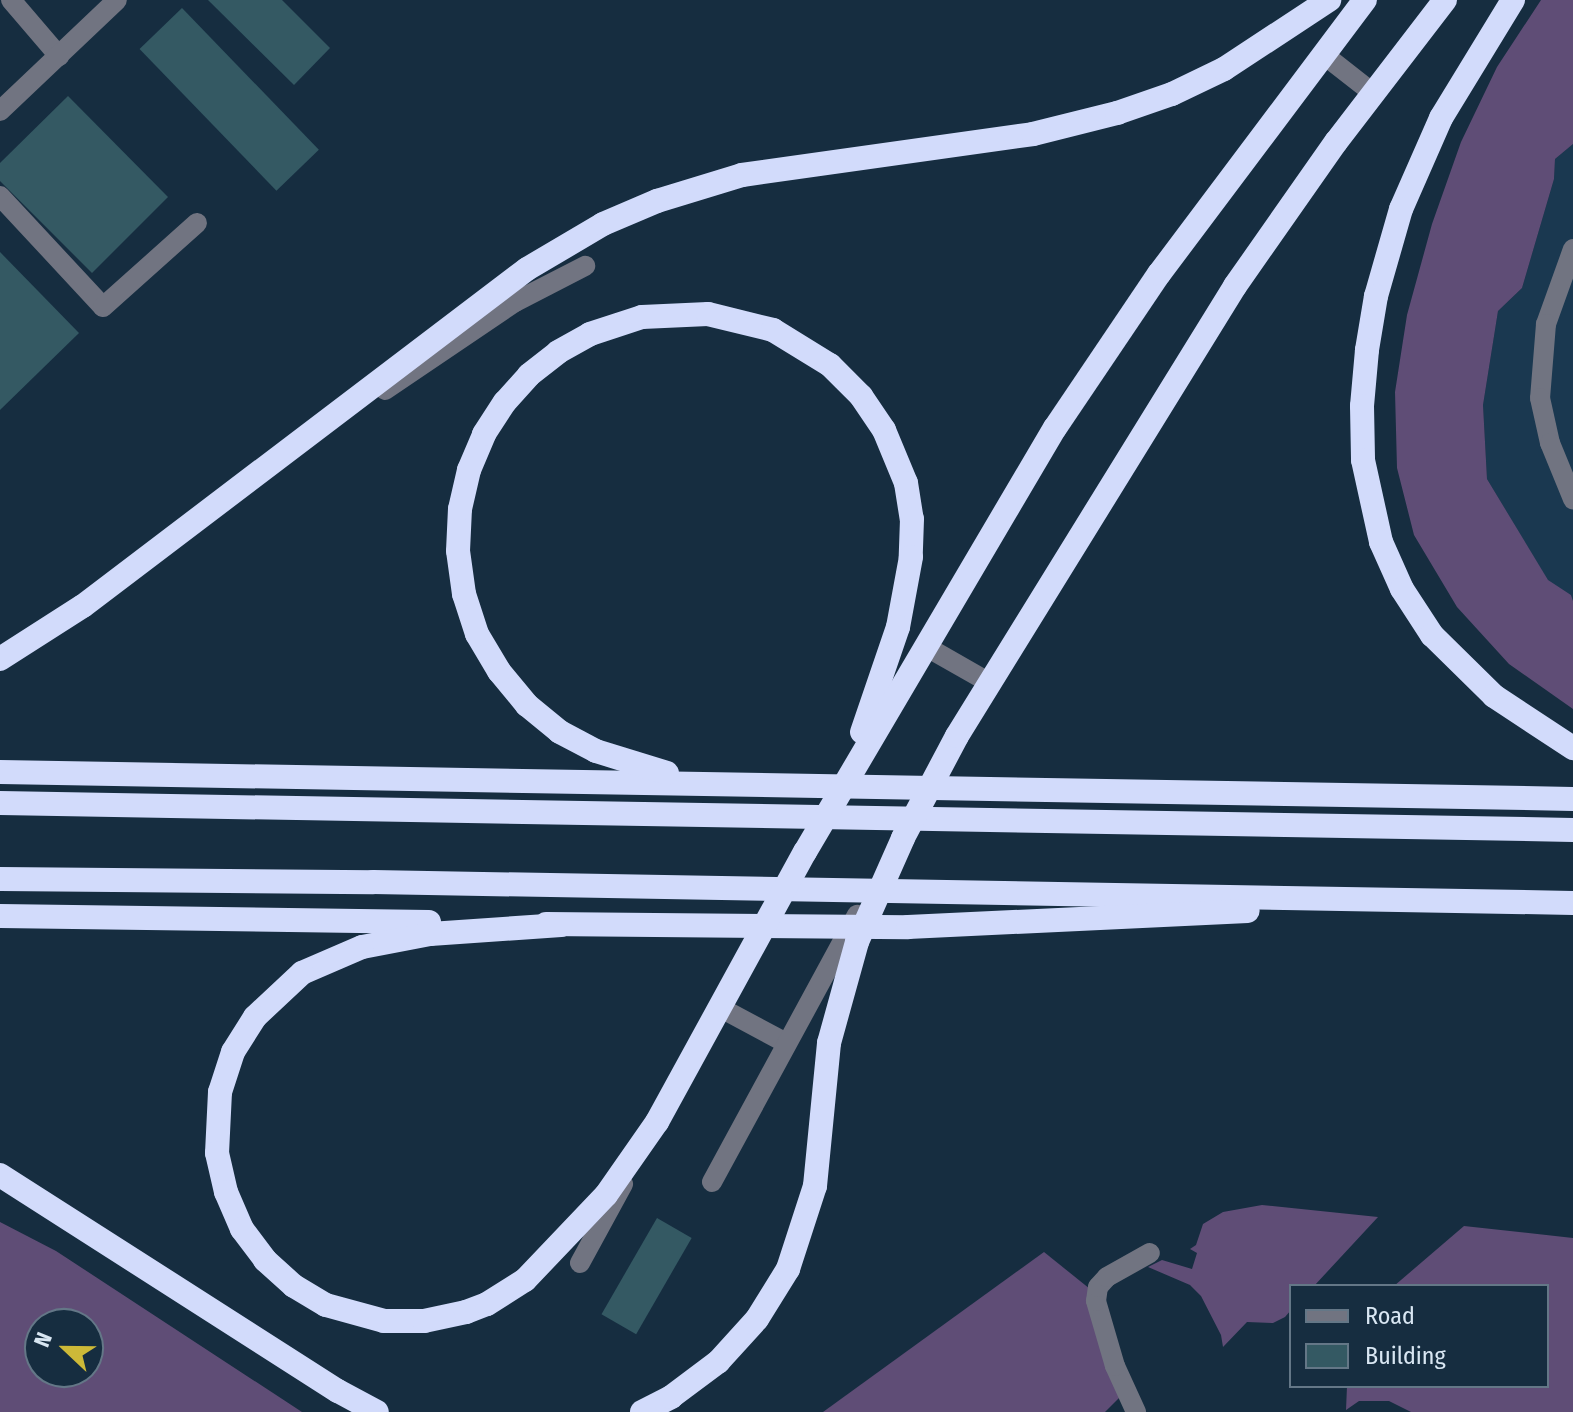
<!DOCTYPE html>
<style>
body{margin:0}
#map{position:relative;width:1573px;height:1412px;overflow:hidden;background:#162d40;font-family:"Fira Sans Condensed",sans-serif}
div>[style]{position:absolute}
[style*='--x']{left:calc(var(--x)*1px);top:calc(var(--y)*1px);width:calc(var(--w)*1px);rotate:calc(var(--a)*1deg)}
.built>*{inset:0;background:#1a3850}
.forest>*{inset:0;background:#5f4d76}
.building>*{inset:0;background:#345963;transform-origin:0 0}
.minor>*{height:20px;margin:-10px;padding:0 10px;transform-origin:10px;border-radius:10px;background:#717481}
.highway>*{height:24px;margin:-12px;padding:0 12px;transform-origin:12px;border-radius:12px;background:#d2dbfb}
span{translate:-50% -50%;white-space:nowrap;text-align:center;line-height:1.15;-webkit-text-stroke:6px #162d40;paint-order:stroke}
.legend{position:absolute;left:1289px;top:1284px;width:260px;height:104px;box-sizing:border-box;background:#162d40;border:2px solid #647787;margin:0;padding:10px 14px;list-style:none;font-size:24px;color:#d8e6f2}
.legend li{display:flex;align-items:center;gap:16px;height:40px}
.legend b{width:40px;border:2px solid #647787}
.north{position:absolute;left:24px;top:1308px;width:80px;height:80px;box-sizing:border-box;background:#162d40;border:2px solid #647787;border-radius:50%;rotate:292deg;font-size:22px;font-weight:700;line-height:32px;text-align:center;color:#d8e6f2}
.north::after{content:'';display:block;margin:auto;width:28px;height:36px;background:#cdb938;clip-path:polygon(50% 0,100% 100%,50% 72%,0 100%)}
</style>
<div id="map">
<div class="built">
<i style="clip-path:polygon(1573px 144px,1573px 601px,1571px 595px,1548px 581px,1487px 479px,1483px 405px,1498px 311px,1522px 288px,1554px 179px,1555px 159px)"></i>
</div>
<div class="forest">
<i style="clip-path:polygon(1541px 0,1573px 0,1573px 144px,1555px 159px,1554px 179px,1522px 288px,1498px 311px,1483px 405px,1487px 479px,1548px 580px,1571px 595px,1573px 601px,1573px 709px,1509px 664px,1457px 607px,1414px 535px,1397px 468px,1395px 392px,1407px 315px,1432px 224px,1461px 142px,1497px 67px)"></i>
<i style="clip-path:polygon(1262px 1205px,1378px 1217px,1314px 1286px,1291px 1286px,1291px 1310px,1285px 1317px,1273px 1323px,1247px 1322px,1223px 1347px,1221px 1335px,1201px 1296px,1190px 1285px,1148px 1267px,1162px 1260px,1192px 1269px,1197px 1253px,1190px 1249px,1196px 1245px,1203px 1224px,1223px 1212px)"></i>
<i style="clip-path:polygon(evenodd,0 1222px,56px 1251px,302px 1412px,0 1412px,0 1222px,88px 1324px,88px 1372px,40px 1372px,40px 1324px,88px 1324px)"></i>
<i style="clip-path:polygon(1464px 1226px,1573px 1238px,1573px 1412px,1411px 1412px,1389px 1401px,1359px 1401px,1346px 1410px,1347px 1386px,1547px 1386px,1547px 1286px,1394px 1286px)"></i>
<i style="clip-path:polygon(1044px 1252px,1095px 1293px,1122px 1395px,1105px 1412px,823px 1412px)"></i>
</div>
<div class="building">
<i style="clip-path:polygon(208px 0,282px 0,330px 48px,294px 85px)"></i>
<i style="left:182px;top:8px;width:197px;height:59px;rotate:46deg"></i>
<i style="clip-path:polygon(68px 96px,168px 197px,92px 273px,0 181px,0 163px)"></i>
<i style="clip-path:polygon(0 252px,79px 333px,0 410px)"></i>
<i style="left:657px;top:1218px;width:40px;height:111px;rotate:30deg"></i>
</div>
<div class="minor">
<i style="--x:11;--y:0;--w:74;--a:49.4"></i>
<i style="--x:1323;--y:54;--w:63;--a:38"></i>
<i style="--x:0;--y:111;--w:161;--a:-43.5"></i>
<i style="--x:0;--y:196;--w:151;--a:47.1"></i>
<i style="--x:103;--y:307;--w:126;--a:-41.8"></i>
<i style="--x:1573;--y:249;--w:80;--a:109.8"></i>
<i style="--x:1546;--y:324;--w:74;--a:94.6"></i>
<i style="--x:1540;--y:398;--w:46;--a:77.5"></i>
<i style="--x:1550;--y:443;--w:61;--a:67.7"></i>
<i style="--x:385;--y:390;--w:157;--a:-34.1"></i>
<i style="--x:515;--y:302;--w:79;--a:-27.2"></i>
<i style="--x:925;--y:646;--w:73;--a:29.7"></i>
<i style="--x:719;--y:1007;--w:76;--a:28.2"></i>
<i style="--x:712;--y:1182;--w:304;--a:-61.5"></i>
<i style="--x:580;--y:1263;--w:90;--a:-61.4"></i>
<i style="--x:1136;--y:1412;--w:51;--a:-114.5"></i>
<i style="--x:1115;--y:1366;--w:68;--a:-106.3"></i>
<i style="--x:1096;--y:1301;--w:14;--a:-82"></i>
<i style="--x:1098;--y:1287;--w:13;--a:-48"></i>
<i style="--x:1107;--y:1277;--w:49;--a:-29.2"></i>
</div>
<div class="highway">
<i style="--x:1513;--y:0;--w:138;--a:121.4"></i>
<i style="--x:1441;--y:118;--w:99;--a:113.7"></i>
<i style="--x:1401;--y:209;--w:91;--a:106"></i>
<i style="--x:1376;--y:296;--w:55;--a:99.5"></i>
<i style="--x:1367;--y:350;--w:56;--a:95.1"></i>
<i style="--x:1362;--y:406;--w:54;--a:88.9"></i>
<i style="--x:1363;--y:460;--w:84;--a:77.6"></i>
<i style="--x:1381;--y:542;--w:51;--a:65.9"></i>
<i style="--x:1402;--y:589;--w:55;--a:56.9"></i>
<i style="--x:1432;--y:635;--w:87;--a:44.5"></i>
<i style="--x:1494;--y:696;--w:95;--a:33.4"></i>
<i style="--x:0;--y:659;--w:98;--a:-32.6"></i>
<i style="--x:83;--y:606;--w:557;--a:-37.2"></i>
<i style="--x:527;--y:269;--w:88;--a:-30.6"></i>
<i style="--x:603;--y:224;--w:59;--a:-23.1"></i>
<i style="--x:657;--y:201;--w:89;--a:-17"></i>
<i style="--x:742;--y:175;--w:294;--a:-8"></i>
<i style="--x:1033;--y:134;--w:87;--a:-14"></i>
<i style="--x:1117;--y:113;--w:58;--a:-19.1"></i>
<i style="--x:1172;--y:94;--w:58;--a:-25.7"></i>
<i style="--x:1224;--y:69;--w:126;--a:-33.3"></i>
<i style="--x:0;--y:772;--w:1573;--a:0.98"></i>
<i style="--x:667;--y:773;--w:74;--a:-162.8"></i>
<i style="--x:596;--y:751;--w:41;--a:-152.2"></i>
<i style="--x:560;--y:732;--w:43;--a:-140.7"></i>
<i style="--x:527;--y:705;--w:44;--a:-129.5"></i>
<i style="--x:499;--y:671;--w:43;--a:-120.7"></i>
<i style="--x:477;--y:634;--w:42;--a:-108"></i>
<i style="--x:464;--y:594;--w:43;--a:-97.9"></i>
<i style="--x:458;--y:551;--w:42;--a:-87.3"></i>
<i style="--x:460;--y:509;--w:40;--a:-77"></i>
<i style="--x:469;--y:470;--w:39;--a:-67"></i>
<i style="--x:484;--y:434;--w:38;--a:-57"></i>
<i style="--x:505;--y:402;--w:36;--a:-48"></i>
<i style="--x:529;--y:375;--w:37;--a:-38"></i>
<i style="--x:558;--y:352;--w:37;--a:-29"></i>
<i style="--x:590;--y:334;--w:55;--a:-18.1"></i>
<i style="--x:642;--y:317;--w:66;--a:-2.6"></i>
<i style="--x:708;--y:314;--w:67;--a:13.8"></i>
<i style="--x:773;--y:330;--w:67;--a:31.6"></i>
<i style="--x:830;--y:365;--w:44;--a:45"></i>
<i style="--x:861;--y:396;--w:41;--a:55.9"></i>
<i style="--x:884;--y:430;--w:57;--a:67.5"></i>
<i style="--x:906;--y:483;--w:36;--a:81"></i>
<i style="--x:912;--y:519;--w:38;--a:92"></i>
<i style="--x:911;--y:557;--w:71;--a:100.5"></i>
<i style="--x:898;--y:627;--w:111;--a:108.9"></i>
<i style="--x:0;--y:803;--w:1573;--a:0.98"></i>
<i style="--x:0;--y:879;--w:373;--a:0.5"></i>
<i style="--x:373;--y:882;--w:1200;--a:1"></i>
<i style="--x:0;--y:916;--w:429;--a:0.8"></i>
<i style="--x:546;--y:924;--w:362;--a:0.5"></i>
<i style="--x:908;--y:927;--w:340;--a:-2.7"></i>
<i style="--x:561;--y:925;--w:131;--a:176.1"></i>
<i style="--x:430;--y:934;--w:69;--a:169.2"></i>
<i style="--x:362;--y:947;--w:65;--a:156.6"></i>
<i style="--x:302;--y:973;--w:64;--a:136.9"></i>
<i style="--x:255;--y:1017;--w:41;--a:122.2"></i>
<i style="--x:233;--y:1052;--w:42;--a:108"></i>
<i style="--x:220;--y:1092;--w:61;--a:92.8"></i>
<i style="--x:217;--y:1153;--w:40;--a:77"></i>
<i style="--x:226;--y:1192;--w:40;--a:66.6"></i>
<i style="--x:242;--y:1229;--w:39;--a:53"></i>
<i style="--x:265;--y:1260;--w:39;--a:42"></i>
<i style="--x:294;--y:1286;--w:37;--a:31"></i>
<i style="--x:326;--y:1305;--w:60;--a:15.4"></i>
<i style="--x:384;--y:1321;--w:40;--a:0"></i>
<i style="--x:424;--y:1321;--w:43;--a:-12.1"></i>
<i style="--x:466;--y:1312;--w:22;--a:-21"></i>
<i style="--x:487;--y:1304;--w:45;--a:-32.3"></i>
<i style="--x:525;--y:1280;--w:117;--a:-46.4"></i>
<i style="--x:606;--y:1195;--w:89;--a:-55.1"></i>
<i style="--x:657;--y:1122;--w:308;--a:-61.3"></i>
<i style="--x:805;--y:852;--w:492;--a:-59.5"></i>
<i style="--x:1055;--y:428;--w:186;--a:-56"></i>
<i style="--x:1159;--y:274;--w:343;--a:-53.1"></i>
<i style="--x:0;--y:1175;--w:401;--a:32.6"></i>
<i style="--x:338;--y:1391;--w:44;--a:28.3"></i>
<i style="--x:642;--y:1412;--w:33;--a:-27"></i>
<i style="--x:671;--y:1397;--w:59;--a:-36.7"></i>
<i style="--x:718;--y:1362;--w:58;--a:-47.8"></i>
<i style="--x:757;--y:1319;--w:59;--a:-58.2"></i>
<i style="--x:788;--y:1269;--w:87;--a:-72"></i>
<i style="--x:815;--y:1186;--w:144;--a:-84.4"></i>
<i style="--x:829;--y:1043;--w:105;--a:-74.5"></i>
<i style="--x:857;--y:942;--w:114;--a:-66.1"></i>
<i style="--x:903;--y:838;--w:115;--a:-62.1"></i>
<i style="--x:957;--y:736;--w:529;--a:-58.29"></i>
<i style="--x:1235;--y:286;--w:176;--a:-55"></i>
<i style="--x:1336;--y:142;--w:179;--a:-52.5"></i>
</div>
<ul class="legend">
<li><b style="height:10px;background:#717481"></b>Road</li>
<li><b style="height:22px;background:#345963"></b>Building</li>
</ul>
<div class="north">N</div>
</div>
